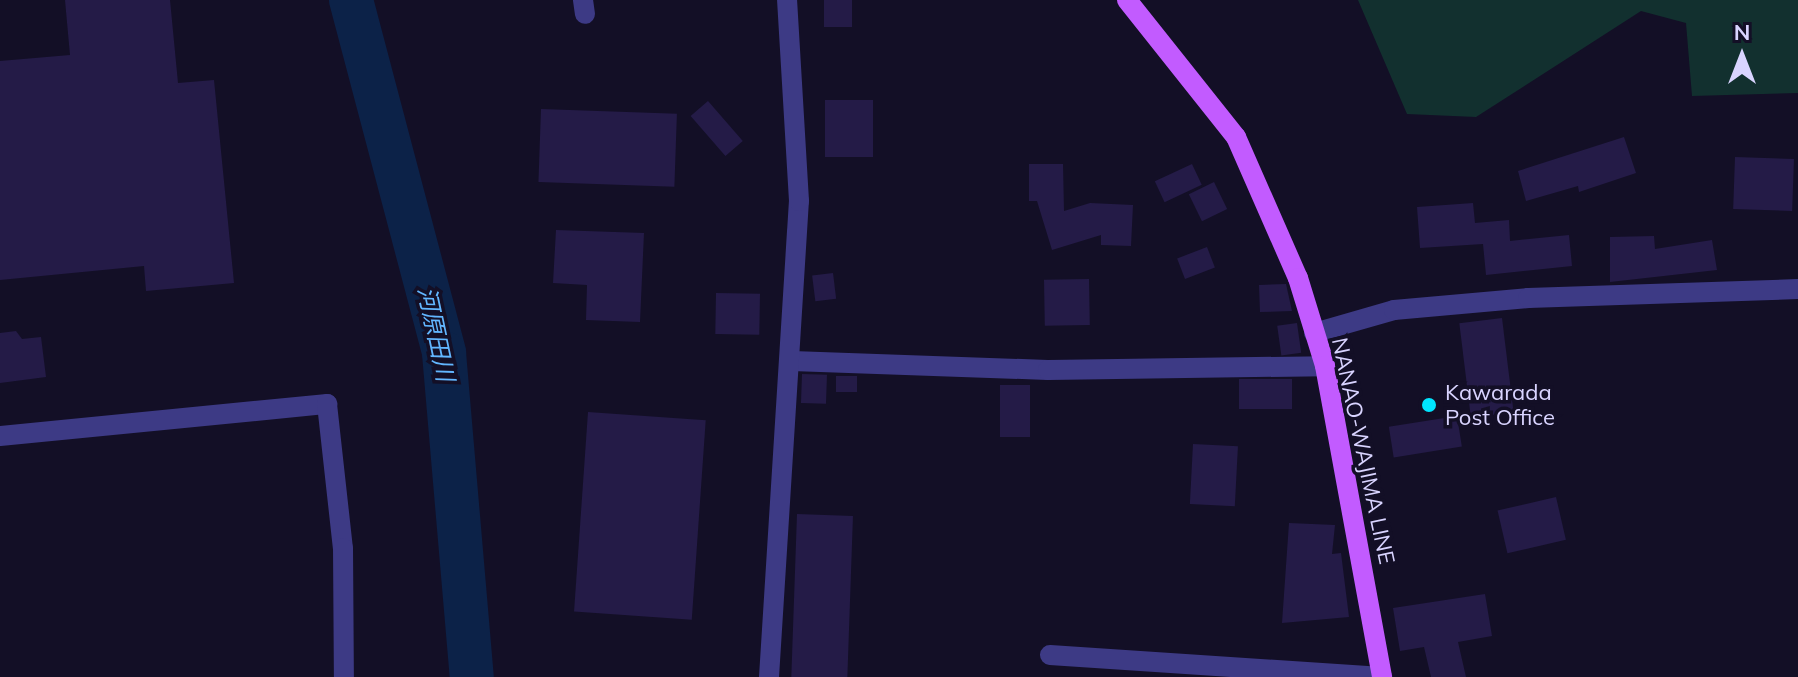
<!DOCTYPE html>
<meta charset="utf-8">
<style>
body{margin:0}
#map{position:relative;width:1798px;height:677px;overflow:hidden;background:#130f26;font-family:Mulish,"Noto Sans JP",sans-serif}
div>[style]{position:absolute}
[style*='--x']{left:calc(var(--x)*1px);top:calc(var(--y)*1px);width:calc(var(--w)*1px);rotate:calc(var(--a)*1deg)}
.green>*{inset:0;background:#12302f}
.river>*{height:44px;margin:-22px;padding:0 22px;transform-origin:22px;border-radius:22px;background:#0c2248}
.building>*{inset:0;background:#241b47;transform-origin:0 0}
.street>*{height:20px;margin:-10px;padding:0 10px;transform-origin:10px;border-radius:10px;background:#3d3a85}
.primary>*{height:20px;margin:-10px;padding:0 10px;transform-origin:10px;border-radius:10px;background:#c25bff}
.dots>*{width:22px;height:22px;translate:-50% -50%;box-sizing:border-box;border:4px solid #130f26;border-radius:50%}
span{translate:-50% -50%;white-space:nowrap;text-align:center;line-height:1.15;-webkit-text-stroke:7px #130f26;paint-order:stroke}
.poi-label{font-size:22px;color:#d9d4ff}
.left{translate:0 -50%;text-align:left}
.street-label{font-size:22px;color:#d9d4ff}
.water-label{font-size:24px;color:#62b6ff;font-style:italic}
.north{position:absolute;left:1702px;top:16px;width:80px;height:80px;-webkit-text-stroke:6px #130f26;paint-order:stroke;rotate:0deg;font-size:22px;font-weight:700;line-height:32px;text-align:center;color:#d9d4ff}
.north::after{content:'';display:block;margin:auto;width:28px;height:36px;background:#d9d4ff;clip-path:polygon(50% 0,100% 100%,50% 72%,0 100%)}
</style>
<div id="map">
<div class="green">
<i style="clip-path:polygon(1358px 0,1798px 0,1798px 93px,1692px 96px,1686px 23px,1641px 11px,1476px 117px,1407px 114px)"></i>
</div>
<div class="river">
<i style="--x:351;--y:0;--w:365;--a:75.2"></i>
<i style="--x:444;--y:353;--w:325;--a:85.1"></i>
</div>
<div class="building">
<i style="clip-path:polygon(65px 0,170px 0,178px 83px,214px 80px,234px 283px,146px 291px,144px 266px,0 280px,0 61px,70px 55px)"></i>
<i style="left:824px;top:0;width:28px;height:27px"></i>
<i style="left:825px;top:100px;width:48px;height:57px"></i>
<i style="left:708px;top:101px;width:53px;height:23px;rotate:49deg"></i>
<i style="left:541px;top:109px;width:136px;height:73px;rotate:2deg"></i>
<i style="clip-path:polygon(1624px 137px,1636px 173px,1579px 192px,1578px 186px,1526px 201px,1518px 171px)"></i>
<i style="left:1735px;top:157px;width:59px;height:52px;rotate:2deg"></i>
<i style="clip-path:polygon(1029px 164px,1063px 164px,1064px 211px,1090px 203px,1133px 205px,1131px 246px,1101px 245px,1101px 235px,1052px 250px,1037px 201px,1029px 201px)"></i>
<i style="left:1192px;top:164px;width:23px;height:41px;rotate:65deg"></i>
<i style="left:1214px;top:182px;width:30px;height:28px;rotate:64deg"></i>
<i style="clip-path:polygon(1473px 203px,1475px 223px,1509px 220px,1510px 241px,1569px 235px,1572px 266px,1486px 275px,1483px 244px,1420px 248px,1417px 207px)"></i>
<i style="clip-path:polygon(556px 230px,644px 233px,640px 322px,586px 320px,587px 285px,553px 283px)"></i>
<i style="clip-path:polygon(1654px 236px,1655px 249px,1712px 240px,1717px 270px,1610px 282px,1610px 237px)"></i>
<i style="left:1207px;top:247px;width:22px;height:32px;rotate:69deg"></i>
<i style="left:833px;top:273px;width:26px;height:21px;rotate:83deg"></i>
<i style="left:1089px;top:279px;width:46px;height:45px;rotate:89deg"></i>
<i style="clip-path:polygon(1286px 284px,1292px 311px,1260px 312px,1259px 285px)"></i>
<i style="left:716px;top:293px;width:44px;height:41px;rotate:1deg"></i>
<i style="left:1502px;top:318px;width:95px;height:43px;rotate:83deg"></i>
<i style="left:1297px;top:323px;width:30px;height:20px;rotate:82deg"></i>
<i style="clip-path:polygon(16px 331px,22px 339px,41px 337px,46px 377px,0 383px,0 333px)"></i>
<i style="left:802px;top:374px;width:25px;height:29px;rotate:2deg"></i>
<i style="left:836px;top:376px;width:21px;height:16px"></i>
<i style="left:1292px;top:379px;width:30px;height:53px;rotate:90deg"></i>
<i style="left:1000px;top:385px;width:30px;height:52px"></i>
<i style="left:588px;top:412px;width:118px;height:200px;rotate:4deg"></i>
<i style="left:1457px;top:416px;width:31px;height:69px;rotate:81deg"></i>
<i style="left:1193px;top:444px;width:45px;height:60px;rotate:3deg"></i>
<i style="left:1556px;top:497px;width:44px;height:60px;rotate:77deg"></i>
<i style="left:797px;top:514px;width:56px;height:163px;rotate:2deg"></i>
<i style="clip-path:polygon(1289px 523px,1335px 525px,1332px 554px,1341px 553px,1349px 617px,1282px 623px)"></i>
<i style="clip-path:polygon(1485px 594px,1492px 636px,1458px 642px,1466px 677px,1431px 677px,1424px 647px,1400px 651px,1393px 608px)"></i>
</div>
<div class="street">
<i style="--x:583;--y:0;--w:14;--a:82"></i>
<i style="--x:1314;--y:333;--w:83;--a:-16"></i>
<i style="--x:1394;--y:310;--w:135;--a:-5.1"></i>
<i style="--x:1528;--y:298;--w:270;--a:-1.9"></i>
<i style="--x:792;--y:361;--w:256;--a:2"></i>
<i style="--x:1048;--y:370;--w:277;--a:-0.8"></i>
<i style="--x:0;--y:436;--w:329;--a:-5.6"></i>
<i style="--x:327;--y:404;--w:145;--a:83.7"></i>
<i style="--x:343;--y:548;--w:129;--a:89.6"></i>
<i style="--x:1050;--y:655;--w:333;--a:3.8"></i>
<i style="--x:769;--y:677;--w:477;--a:-86.4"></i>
<i style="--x:799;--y:201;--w:201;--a:-93.4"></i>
</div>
<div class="primary">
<i style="--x:1127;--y:0;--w:175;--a:51.5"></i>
<i style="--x:1236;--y:137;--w:154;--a:66.3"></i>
<i style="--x:1298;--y:278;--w:92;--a:72.9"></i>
<i style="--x:1325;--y:366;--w:316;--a:79.6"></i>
</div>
<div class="dots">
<i style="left:1429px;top:405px;background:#00e5ff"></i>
</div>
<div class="poi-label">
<span class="left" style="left:1445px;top:405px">Kawarada<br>Post Office</span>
</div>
<div class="street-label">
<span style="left:1363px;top:451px;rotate:78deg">NANAO-WAJIMA LINE</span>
</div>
<div class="water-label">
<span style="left:436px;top:334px;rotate:78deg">河原田川</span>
</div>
<div class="north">N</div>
</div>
